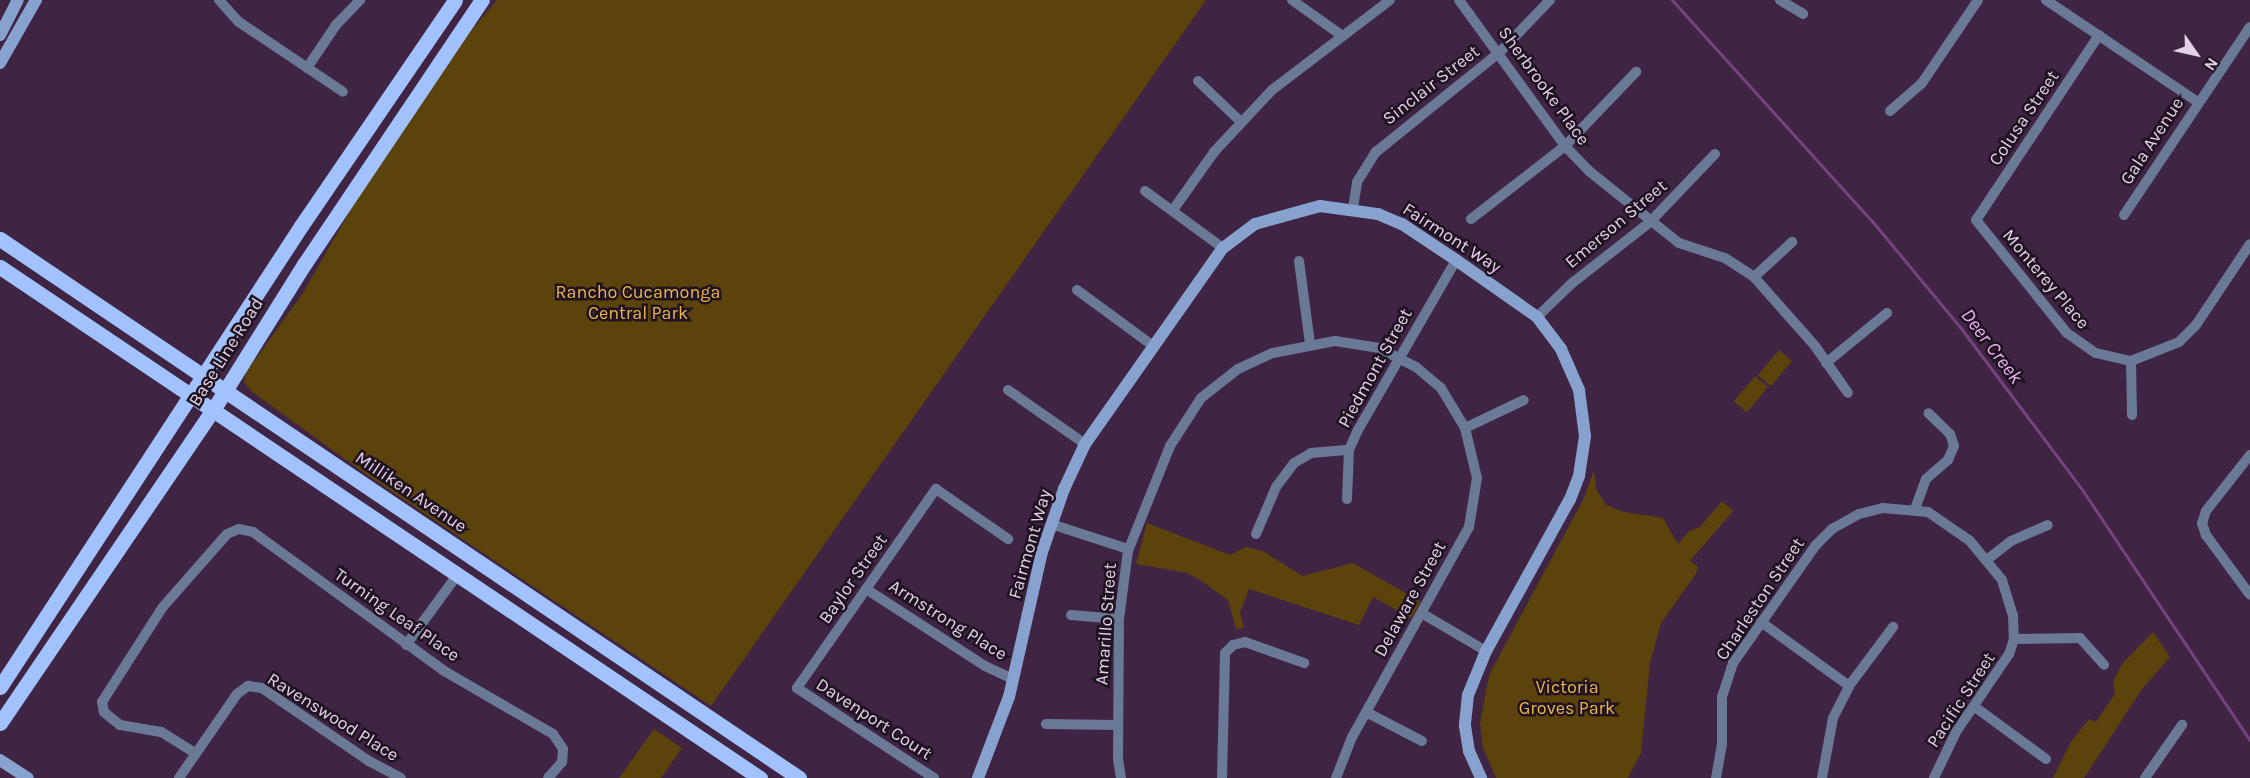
<!DOCTYPE html>
<style>
body{margin:0}
#map{position:relative;width:2250px;height:778px;overflow:hidden;background:#3f2444;font-family:Karla,sans-serif}
div>[style]{position:absolute}
[style*='--x']{left:calc(var(--x)*1px);top:calc(var(--y)*1px);width:calc(var(--w)*1px);rotate:calc(var(--a)*1deg)}
.green>*{inset:0;background:#5c430c;transform-origin:0 0}
.stream>*{height:3px;margin:-1.5px;padding:0 1.5px;transform-origin:1.5px;border-radius:1.5px;background:#75437d}
.street>*{height:10px;margin:-5px;padding:0 5px;transform-origin:5px;border-radius:5px;background:#697996}
.secondary>*{height:12px;margin:-6px;padding:0 6px;transform-origin:6px;border-radius:6px;background:#88a2d0}
.primary>*{height:15px;margin:-7.5px;padding:0 7.5px;transform-origin:7.5px;border-radius:7.5px;background:#a1c2fd}
span{translate:-50% -50%;white-space:nowrap;text-align:center;line-height:1.15;-webkit-text-stroke:5px #1f1321;paint-order:stroke}
.street-label{font-size:18px;color:#e3d2e6}
.park-label{font-size:18px;color:#ecb649}
.water-label{font-size:20px;color:#edb3f6;font-style:italic}
.north{position:absolute;left:2166px;top:24px;width:60px;height:60px;-webkit-text-stroke:4px #1f1321;paint-order:stroke;rotate:124deg;font-size:16px;font-weight:700;line-height:24px;text-align:center;color:#e3d2e6}
.north::after{content:'';display:block;margin:auto;width:21px;height:27px;background:#e3d2e6;clip-path:polygon(50% 0,100% 100%,50% 72%,0 100%)}
</style>
<div id="map">
<div class="green">
<i style="clip-path:polygon(497px 0,1206px 0,711px 706px,367px 475px,251px 391px,244px 382px,246px 372px,303px 293px,359px 195px,469px 33px)"></i>
<i style="left:1779px;top:350px;width:17px;height:33px;rotate:40deg"></i>
<i style="left:1755px;top:376px;width:17px;height:33px;rotate:40deg"></i>
<i style="clip-path:polygon(1594px 470px,1596px 489px,1606px 505px,1624px 512px,1663px 518px,1678px 544px,1689px 531px,1700px 527px,1722px 501px,1733px 511px,1690px 561px,1698px 567px,1696px 574px,1661px 623px,1650px 663px,1641px 753px,1628px 778px,1496px 778px,1483px 748px,1480px 723px,1489px 675px,1584px 498px)"></i>
<i style="clip-path:polygon(1147px 523px,1230px 555px,1246px 547px,1263px 551px,1302px 576px,1353px 563px,1421px 602px,1411px 618px,1373px 597px,1359px 625px,1249px 589px,1240px 613px,1244px 628px,1236px 629px,1228px 600px,1200px 580px,1187px 573px,1136px 564px)"></i>
<i style="clip-path:polygon(2153px 632px,2170px 657px,2142px 689px,2084px 778px,2053px 778px,2070px 743px,2089px 719px,2096px 722px,2115px 694px,2113px 681px,2123px 663px)"></i>
<i style="clip-path:polygon(654px 729px,682px 748px,661px 778px,619px 778px)"></i>
</div>
<div class="stream">
<i style="--x:1672;--y:0;--w:298;--a:47.9"></i>
<i style="--x:1872;--y:221;--w:138;--a:50.3"></i>
<i style="--x:1960;--y:327;--w:205;--a:53.1"></i>
<i style="--x:2083;--y:491;--w:300;--a:56.2"></i>
</div>
<div class="street">
<i style="--x:219;--y:0;--w:30;--a:48"></i>
<i style="--x:239;--y:22;--w:125;--a:33.9"></i>
<i style="--x:1292;--y:0;--w:60;--a:35.5"></i>
<i style="--x:1459;--y:0;--w:180;--a:54"></i>
<i style="--x:1565;--y:146;--w:35;--a:46"></i>
<i style="--x:1589;--y:171;--w:115;--a:38.7"></i>
<i style="--x:1679;--y:243;--w:48;--a:18.1"></i>
<i style="--x:1725;--y:258;--w:35;--a:33"></i>
<i style="--x:1754;--y:277;--w:92;--a:48.5"></i>
<i style="--x:1815;--y:346;--w:57;--a:54.9"></i>
<i style="--x:1780;--y:0;--w:27;--a:31"></i>
<i style="--x:2046;--y:0;--w:183;--a:33.9"></i>
<i style="--x:2099;--y:35;--w:222;--a:123.6"></i>
<i style="--x:1976;--y:220;--w:145;--a:51.2"></i>
<i style="--x:2067;--y:333;--w:35;--a:35"></i>
<i style="--x:2096;--y:353;--w:36;--a:13"></i>
<i style="--x:307;--y:68;--w:52;--a:-56"></i>
<i style="--x:336;--y:25;--w:35;--a:-46"></i>
<i style="--x:1198;--y:81;--w:58;--a:43.6"></i>
<i style="--x:1890;--y:111;--w:43;--a:-41.2"></i>
<i style="--x:1922;--y:83;--w:100;--a:-56"></i>
<i style="--x:1145;--y:191;--w:97;--a:36.2"></i>
<i style="--x:1353;--y:208;--w:26;--a:-81"></i>
<i style="--x:1357;--y:182;--w:36;--a:-58"></i>
<i style="--x:1376;--y:152;--w:159;--a:-38.9"></i>
<i style="--x:1500;--y:52;--w:72;--a:-46.1"></i>
<i style="--x:1173;--y:210;--w:71;--a:-54.7"></i>
<i style="--x:1214;--y:152;--w:85;--a:-46.9"></i>
<i style="--x:1272;--y:90;--w:148;--a:-37.3"></i>
<i style="--x:2124;--y:215;--w:226;--a:-56.2"></i>
<i style="--x:1471;--y:219;--w:119;--a:-37.8"></i>
<i style="--x:1565;--y:146;--w:103;--a:-46.2"></i>
<i style="--x:1299;--y:261;--w:83;--a:82.4"></i>
<i style="--x:1754;--y:277;--w:52;--a:-42.6"></i>
<i style="--x:1077;--y:290;--w:93;--a:36.3"></i>
<i style="--x:1537;--y:317;--w:47;--a:-44.1"></i>
<i style="--x:1571;--y:284;--w:100;--a:-38.1"></i>
<i style="--x:1650;--y:222;--w:94;--a:-46.3"></i>
<i style="--x:2131;--y:361;--w:52;--a:-21.6"></i>
<i style="--x:2179;--y:342;--w:24;--a:-45"></i>
<i style="--x:2196;--y:325;--w:97;--a:-56.3"></i>
<i style="--x:2131;--y:361;--w:54;--a:88.9"></i>
<i style="--x:1826;--y:363;--w:79;--a:-39.3"></i>
<i style="--x:1008;--y:390;--w:94;--a:35"></i>
<i style="--x:1465;--y:428;--w:65;--a:-25.4"></i>
<i style="--x:2250;--y:455;--w:71;--a:128.2"></i>
<i style="--x:2206;--y:511;--w:13;--a:108"></i>
<i style="--x:2202;--y:523;--w:13;--a:72"></i>
<i style="--x:2206;--y:535;--w:74;--a:53.7"></i>
<i style="--x:1347;--y:499;--w:49;--a:-87.7"></i>
<i style="--x:1349;--y:450;--w:22;--a:-66"></i>
<i style="--x:1358;--y:430;--w:196;--a:-60"></i>
<i style="--x:1915;--y:509;--w:32;--a:-70"></i>
<i style="--x:1926;--y:479;--w:29;--a:-41"></i>
<i style="--x:1948;--y:460;--w:15;--a:-67"></i>
<i style="--x:1954;--y:446;--w:13;--a:-108"></i>
<i style="--x:1950;--y:434;--w:30;--a:-136"></i>
<i style="--x:1051;--y:524;--w:81;--a:18"></i>
<i style="--x:1256;--y:534;--w:51;--a:-66.9"></i>
<i style="--x:1276;--y:487;--w:30;--a:-53"></i>
<i style="--x:1294;--y:463;--w:20;--a:-30"></i>
<i style="--x:1311;--y:453;--w:38;--a:-5"></i>
<i style="--x:1988;--y:559;--w:29;--a:-38"></i>
<i style="--x:2011;--y:541;--w:40;--a:-23.4"></i>
<i style="--x:866;--y:589;--w:142;--a:32.9"></i>
<i style="--x:985;--y:666;--w:31;--a:25"></i>
<i style="--x:1423;--y:614;--w:73;--a:30.4"></i>
<i style="--x:1071;--y:615;--w:48;--a:4.8"></i>
<i style="--x:1761;--y:622;--w:109;--a:36"></i>
<i style="--x:2014;--y:639;--w:66;--a:-0.9"></i>
<i style="--x:2080;--y:638;--w:36;--a:48"></i>
<i style="--x:406;--y:645;--w:88;--a:-53.8"></i>
<i style="--x:1975;--y:707;--w:88;--a:36.2"></i>
<i style="--x:1366;--y:712;--w:63;--a:27.4"></i>
<i style="--x:1046;--y:724;--w:71;--a:0.8"></i>
<i style="--x:195;--y:753;--w:40;--a:-148"></i>
<i style="--x:161;--y:732;--w:42;--a:-170.3"></i>
<i style="--x:120;--y:725;--w:21;--a:-141"></i>
<i style="--x:104;--y:712;--w:10;--a:-101"></i>
<i style="--x:102;--y:702;--w:112;--a:-57.4"></i>
<i style="--x:162;--y:608;--w:98;--a:-48.7"></i>
<i style="--x:227;--y:534;--w:13;--a:-23"></i>
<i style="--x:239;--y:529;--w:14;--a:12"></i>
<i style="--x:253;--y:532;--w:238;--a:36"></i>
<i style="--x:446;--y:672;--w:124;--a:30.1"></i>
<i style="--x:553;--y:734;--w:18;--a:56"></i>
<i style="--x:563;--y:749;--w:13;--a:94"></i>
<i style="--x:562;--y:762;--w:21;--a:131"></i>
<i style="--x:179;--y:778;--w:102;--a:-55.4"></i>
<i style="--x:237;--y:694;--w:14;--a:-36"></i>
<i style="--x:248;--y:686;--w:14;--a:8"></i>
<i style="--x:262;--y:688;--w:130;--a:34.3"></i>
<i style="--x:369;--y:761;--w:36;--a:28"></i>
<i style="--x:934;--y:778;--w:164;--a:-146.7"></i>
<i style="--x:797;--y:688;--w:243;--a:-55.1"></i>
<i style="--x:936;--y:489;--w:88;--a:34.8"></i>
<i style="--x:1121;--y:778;--w:19;--a:-99"></i>
<i style="--x:1118;--y:759;--w:140;--a:-89.6"></i>
<i style="--x:1119;--y:619;--w:69;--a:-82.5"></i>
<i style="--x:1128;--y:551;--w:113;--a:-68.2"></i>
<i style="--x:1170;--y:446;--w:57;--a:-57.1"></i>
<i style="--x:1201;--y:398;--w:47;--a:-38.1"></i>
<i style="--x:1238;--y:369;--w:38;--a:-25"></i>
<i style="--x:1273;--y:353;--w:63;--a:-11"></i>
<i style="--x:1335;--y:341;--w:45;--a:9"></i>
<i style="--x:1379;--y:348;--w:42;--a:27.2"></i>
<i style="--x:1416;--y:367;--w:33;--a:40"></i>
<i style="--x:1441;--y:388;--w:47;--a:59"></i>
<i style="--x:1465;--y:428;--w:51;--a:76.5"></i>
<i style="--x:1477;--y:478;--w:50;--a:99.3"></i>
<i style="--x:1469;--y:527;--w:240;--a:119.1"></i>
<i style="--x:1352;--y:737;--w:44;--a:111.3"></i>
<i style="--x:1222;--y:778;--w:125;--a:-88.6"></i>
<i style="--x:1225;--y:653;--w:11;--a:-45"></i>
<i style="--x:1233;--y:645;--w:12;--a:-14"></i>
<i style="--x:1245;--y:642;--w:63;--a:19.6"></i>
<i style="--x:1716;--y:778;--w:35;--a:-80"></i>
<i style="--x:1722;--y:744;--w:47;--a:-90"></i>
<i style="--x:1722;--y:697;--w:36;--a:-72"></i>
<i style="--x:1733;--y:663;--w:144;--a:-54.9"></i>
<i style="--x:1816;--y:545;--w:23;--a:-45"></i>
<i style="--x:1832;--y:529;--w:31;--a:-29"></i>
<i style="--x:1859;--y:514;--w:25;--a:-14"></i>
<i style="--x:1883;--y:508;--w:45;--a:5.1"></i>
<i style="--x:1928;--y:512;--w:51;--a:34.6"></i>
<i style="--x:1970;--y:541;--w:50;--a:50.6"></i>
<i style="--x:2002;--y:580;--w:37;--a:73"></i>
<i style="--x:2013;--y:615;--w:24;--a:88"></i>
<i style="--x:2014;--y:639;--w:16;--a:108"></i>
<i style="--x:2009;--y:654;--w:94;--a:124.2"></i>
<i style="--x:1956;--y:732;--w:51;--a:115.6"></i>
<i style="--x:1822;--y:778;--w:61;--a:-79.6"></i>
<i style="--x:1833;--y:718;--w:36;--a:-63"></i>
<i style="--x:1849;--y:686;--w:74;--a:-53.3"></i>
<i style="--x:2145;--y:778;--w:65;--a:-55.1"></i>
</div>
<div class="secondary">
<i style="--x:0;--y:35;--w:39;--a:-63"></i>
<i style="--x:0;--y:63;--w:73;--a:-60.3"></i>
<i style="--x:0;--y:760;--w:33;--a:33"></i>
<i style="--x:978;--y:778;--w:87;--a:-69.1"></i>
<i style="--x:1009;--y:697;--w:149;--a:-77.2"></i>
<i style="--x:1042;--y:552;--w:67;--a:-70.8"></i>
<i style="--x:1064;--y:489;--w:50;--a:-65"></i>
<i style="--x:1085;--y:444;--w:240;--a:-54.9"></i>
<i style="--x:1223;--y:248;--w:40;--a:-37"></i>
<i style="--x:1255;--y:224;--w:67;--a:-15.5"></i>
<i style="--x:1320;--y:206;--w:59;--a:7.9"></i>
<i style="--x:1378;--y:214;--w:26;--a:23"></i>
<i style="--x:1402;--y:224;--w:65;--a:33.7"></i>
<i style="--x:1456;--y:260;--w:99;--a:35.1"></i>
<i style="--x:1537;--y:317;--w:40;--a:53"></i>
<i style="--x:1561;--y:349;--w:45;--a:66.3"></i>
<i style="--x:1579;--y:390;--w:46;--a:82.6"></i>
<i style="--x:1585;--y:436;--w:40;--a:98.5"></i>
<i style="--x:1579;--y:476;--w:25;--a:111"></i>
<i style="--x:1570;--y:499;--w:174;--a:118.9"></i>
<i style="--x:1486;--y:651;--w:48;--a:112.2"></i>
<i style="--x:1468;--y:695;--w:31;--a:96"></i>
<i style="--x:1465;--y:726;--w:25;--a:81"></i>
<i style="--x:1469;--y:751;--w:30;--a:66"></i>
</div>
<div class="primary">
<i style="--x:0;--y:239;--w:964;--a:34"></i>
<i style="--x:0;--y:267;--w:916;--a:33.92"></i>
<i style="--x:0;--y:687;--w:551;--a:-56.86"></i>
<i style="--x:301;--y:226;--w:273;--a:-55.7"></i>
<i style="--x:0;--y:723;--w:379;--a:-55.8"></i>
<i style="--x:213;--y:410;--w:173;--a:-58"></i>
<i style="--x:305;--y:263;--w:317;--a:-56.1"></i>
</div>
<div class="street-label">
<span style="left:1431px;top:85px;rotate:-38deg">Sinclair Street</span>
<span style="left:1544px;top:86px;rotate:54deg">Sherbrooke Place</span>
<span style="left:2024px;top:118px;rotate:-56deg">Colusa Street</span>
<span style="left:2152px;top:141px;rotate:-57deg">Gala Avenue</span>
<span style="left:1616px;top:224px;rotate:-40deg">Emerson Street</span>
<span style="left:1452px;top:238px;rotate:33deg">Fairmont Way</span>
<span style="left:2046px;top:279px;rotate:50deg">Monterey Place</span>
<span style="left:226px;top:352px;rotate:-58deg">Base Line Road</span>
<span style="left:1375px;top:368px;rotate:-61deg">Piedmont Street</span>
<span style="left:411px;top:492px;rotate:34deg">Milliken Avenue</span>
<span style="left:1030px;top:544px;rotate:-74deg">Fairmont Way</span>
<span style="left:853px;top:579px;rotate:-55deg">Baylor Street</span>
<span style="left:1410px;top:599px;rotate:-61deg">Delaware Street</span>
<span style="left:1760px;top:599px;rotate:-56deg">Charleston Street</span>
<span style="left:397px;top:615px;rotate:35deg">Turning Leaf Place</span>
<span style="left:948px;top:620px;rotate:32deg">Armstrong Place</span>
<span style="left:1106px;top:624px;rotate:-86deg">Amarillo Street</span>
<span style="left:1961px;top:700px;rotate:-57deg">Pacific Street</span>
<span style="left:333px;top:717px;rotate:32deg">Ravenswood Place</span>
<span style="left:874px;top:719px;rotate:33deg">Davenport Court</span>
</div>
<div class="park-label">
<span style="left:638px;top:303px">Rancho Cucamonga<br>Central Park</span>
<span style="left:1567px;top:698px">Victoria<br>Groves Park</span>
</div>
<div class="water-label">
<span style="left:1992px;top:346px;rotate:53deg">Deer Creek</span>
</div>
<div class="north">N</div>
</div>
